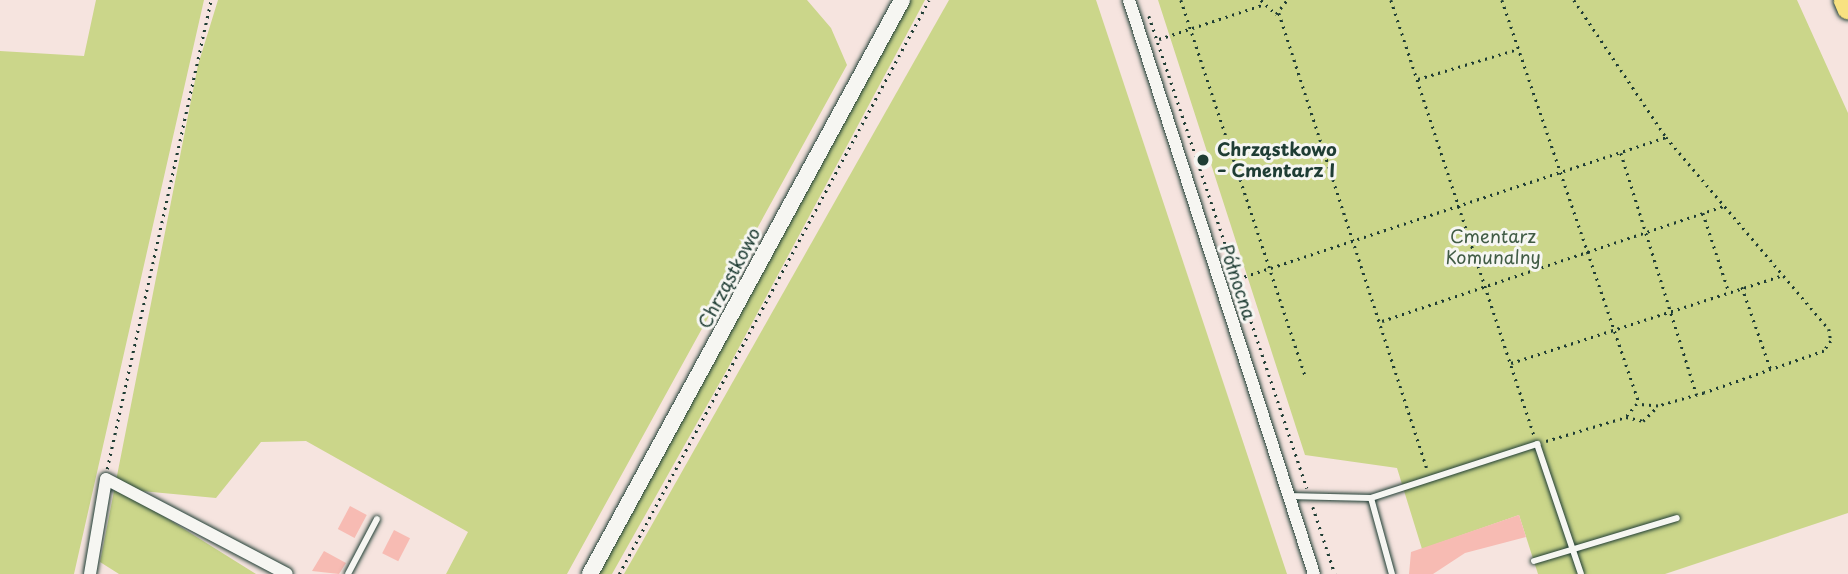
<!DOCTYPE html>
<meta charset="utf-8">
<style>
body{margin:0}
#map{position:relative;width:1848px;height:574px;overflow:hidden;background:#f6e4df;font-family:"Playpen Sans",sans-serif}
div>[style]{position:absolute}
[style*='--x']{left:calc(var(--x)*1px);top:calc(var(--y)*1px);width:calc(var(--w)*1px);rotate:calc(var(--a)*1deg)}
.green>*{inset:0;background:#cbd68a}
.building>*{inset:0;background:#f7bbb3;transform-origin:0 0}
.path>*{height:2.5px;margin-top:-1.25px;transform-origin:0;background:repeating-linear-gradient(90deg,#1f3d34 0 2px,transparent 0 7px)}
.roads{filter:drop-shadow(0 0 2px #1f3d34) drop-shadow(0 0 2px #1f3d34)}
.service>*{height:6px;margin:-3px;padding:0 3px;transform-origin:3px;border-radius:3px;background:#f6f6f2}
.minor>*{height:12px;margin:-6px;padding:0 6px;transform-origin:6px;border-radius:6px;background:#f6f6f2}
.tertiary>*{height:16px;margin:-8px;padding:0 8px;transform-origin:8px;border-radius:8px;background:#f6f6f2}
.motorway>*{height:23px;margin:-11.5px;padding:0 11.5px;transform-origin:11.5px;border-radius:11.5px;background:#f8e281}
.dots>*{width:19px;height:19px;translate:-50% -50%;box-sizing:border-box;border:4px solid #f6f6f2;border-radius:50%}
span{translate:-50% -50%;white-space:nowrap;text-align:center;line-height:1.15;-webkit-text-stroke:6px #f6f6f2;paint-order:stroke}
.poi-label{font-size:18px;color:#1f3d34;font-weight:700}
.left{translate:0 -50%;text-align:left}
.park-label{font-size:18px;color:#415c45}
.street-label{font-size:18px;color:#1f3d34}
</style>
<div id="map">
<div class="green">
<i style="clip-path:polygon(96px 0,204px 0,74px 574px,0 574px,0 51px,84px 56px)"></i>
<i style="clip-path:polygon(218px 0,807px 0,831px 28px,847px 65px,567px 574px,446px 574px,468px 532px,306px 441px,261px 442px,216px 498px,120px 489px,256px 574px,119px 574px,100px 562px,198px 65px)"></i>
<i style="clip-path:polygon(910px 0,925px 0,728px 368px,612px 574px,598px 574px)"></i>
<i style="clip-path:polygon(949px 0,1096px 0,1287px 574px,624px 574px)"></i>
<i style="clip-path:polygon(1158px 0,1797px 0,1848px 113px,1848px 513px,1665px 574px,1538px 574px,1519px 515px,1422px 549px,1397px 468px,1305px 455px)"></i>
</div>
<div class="building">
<i style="left:350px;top:506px;width:19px;height:26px;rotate:28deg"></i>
<i style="clip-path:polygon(1519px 515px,1526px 537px,1465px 553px,1433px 574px,1409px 574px,1411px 552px)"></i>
<i style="left:394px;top:530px;width:18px;height:26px;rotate:27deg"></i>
<i style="clip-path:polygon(324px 551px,346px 563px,339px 574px,312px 571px)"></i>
</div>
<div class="path">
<i style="--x:1181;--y:0;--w:395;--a:71.7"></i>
<i style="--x:1261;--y:0;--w:21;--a:43"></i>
<i style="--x:1276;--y:14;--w:18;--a:-52"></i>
<i style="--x:1391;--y:0;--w:459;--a:71.8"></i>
<i style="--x:1502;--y:0;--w:426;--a:71.2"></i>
<i style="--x:1574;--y:0;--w:165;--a:56.1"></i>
<i style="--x:1279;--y:13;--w:478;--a:72"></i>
<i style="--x:1149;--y:16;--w:498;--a:71.5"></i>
<i style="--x:1159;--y:39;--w:108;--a:-18.3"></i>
<i style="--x:1418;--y:79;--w:104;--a:-16.7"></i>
<i style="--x:1621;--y:153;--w:254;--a:72.6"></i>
<i style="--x:1703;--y:213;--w:83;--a:71.8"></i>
<i style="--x:1231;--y:281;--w:458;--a:-18.3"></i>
<i style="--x:1666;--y:137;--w:252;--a:49.7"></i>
<i style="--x:1829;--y:329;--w:12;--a:81"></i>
<i style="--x:1831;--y:341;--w:12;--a:125"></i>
<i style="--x:1824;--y:351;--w:127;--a:160.7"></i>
<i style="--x:1704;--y:393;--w:48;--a:164.2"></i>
<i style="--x:1658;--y:406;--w:21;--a:-175"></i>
<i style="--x:1637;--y:404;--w:17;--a:130"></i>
<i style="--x:1742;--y:287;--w:88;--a:70.7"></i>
<i style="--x:1382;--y:321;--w:361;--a:-18.6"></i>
<i style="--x:1511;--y:363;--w:286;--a:-17.9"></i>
<i style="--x:1546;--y:441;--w:84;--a:-16.7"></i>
<i style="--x:1626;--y:417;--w:17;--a:13"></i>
<i style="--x:1643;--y:421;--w:21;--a:-45"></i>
<i style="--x:107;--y:469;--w:480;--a:-77.5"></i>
<i style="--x:1313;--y:507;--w:71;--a:71.8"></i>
<i style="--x:619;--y:574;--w:652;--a:-61.63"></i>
</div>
<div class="roads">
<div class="service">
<i style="--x:1288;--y:496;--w:83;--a:1.4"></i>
<i style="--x:1371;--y:498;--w:79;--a:74.6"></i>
<i style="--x:1371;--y:498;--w:175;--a:-18"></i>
<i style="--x:1537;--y:444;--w:137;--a:71.3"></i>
<i style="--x:1534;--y:561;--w:149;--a:-16.7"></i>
<i style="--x:348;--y:574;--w:62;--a:-62.2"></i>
</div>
<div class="minor">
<i style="--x:1129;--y:0;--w:603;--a:72.14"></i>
<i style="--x:90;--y:574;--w:96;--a:-80.4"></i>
<i style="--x:106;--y:479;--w:204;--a:27.7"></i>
</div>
<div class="tertiary">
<i style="--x:590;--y:574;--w:653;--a:-61.47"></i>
</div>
<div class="motorway">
<i style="--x:1845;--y:0;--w:8;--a:67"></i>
</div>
</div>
<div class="dots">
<i style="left:1203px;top:160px;background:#1f3d34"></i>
</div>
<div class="poi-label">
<span class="left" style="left:1217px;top:160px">Chrząstkowo<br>– Cmentarz I</span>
</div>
<div class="park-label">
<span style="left:1493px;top:247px">Cmentarz<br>Komunalny</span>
</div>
<div class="street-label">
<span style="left:729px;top:278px;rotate:-62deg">Chrząstkowo</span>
<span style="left:1238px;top:282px;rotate:72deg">Północna</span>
</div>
</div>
